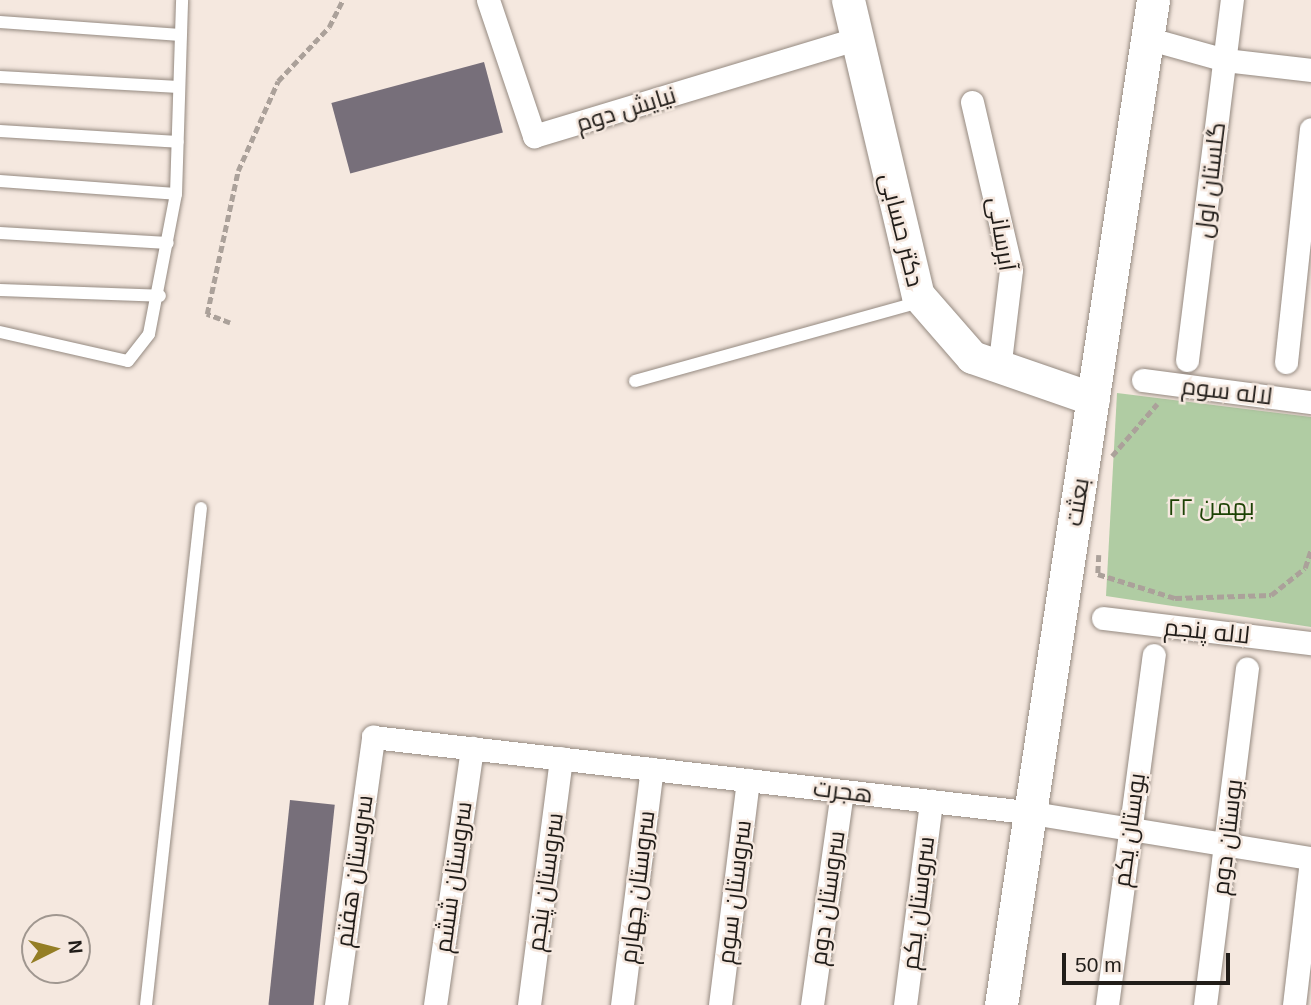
<!DOCTYPE html>
<meta charset="utf-8">
<style>
body{margin:0}
#map{position:relative;width:1311px;height:1005px;overflow:hidden;background:#f5e8df;font-family:Helvetica,Cairo,sans-serif}
div>[style]{position:absolute}
[style*='--x']{left:calc(var(--x)*1px);top:calc(var(--y)*1px);width:calc(var(--w)*1px);rotate:calc(var(--a)*1deg)}
.green>*{inset:0;background:#b0cca3}
.building>*{inset:0;background:#776f7a;transform-origin:0 0}
.path>*{height:4.5px;margin-top:-2.25px;transform-origin:0;background:repeating-linear-gradient(90deg,#aba19a 0 7px,transparent 0 10.5px)}
.roads{filter:drop-shadow(0 0 2px #958a81) drop-shadow(0 0 2px #958a81)}
.lane>*{height:12px;margin:-6px;padding:0 6px;transform-origin:6px;border-radius:6px;background:#fff}
.street>*{height:23px;margin:-11.5px;padding:0 11.5px;transform-origin:11.5px;border-radius:11.5px;background:#fff}
.secondary>*{height:33px;margin:-16.5px;padding:0 16.5px;transform-origin:16.5px;border-radius:16.5px;background:#fff}
span{translate:-50% -50%;white-space:nowrap;text-align:center;line-height:1.15;-webkit-text-stroke:5px #f5e8df;paint-order:stroke}
.street-label{font-size:24px;color:#211d19}
.park-label{font-size:24px;color:#1d4205}
.north{position:absolute;left:21px;top:914px;width:70px;height:70px;box-sizing:border-box;background:#f5e8df;border:2px solid #a09790;border-radius:50%;rotate:84deg;font-size:19px;font-weight:700;line-height:28px;text-align:center;color:#211d19}
.north::after{content:'';display:block;margin:auto;width:24px;height:32px;background:#947e25;clip-path:polygon(50% 0,100% 100%,50% 72%,0 100%)}
.scale{position:absolute;left:1062px;top:953px;width:168px;height:32px;box-sizing:border-box;border:4px solid #211d19;border-top:0;padding-left:9px;font-size:21px;line-height:24px;white-space:nowrap;color:#211d19;-webkit-text-stroke:5px #f5e8df;paint-order:stroke}
</style>
<div id="map">
<div class="green">
<i style="clip-path:polygon(1117px 393px,1311px 417px,1311px 627px,1106px 596px)"></i>
</div>
<div class="building">
<i style="left:484px;top:62px;width:73px;height:158px;rotate:75deg"></i>
<i style="left:290px;top:800px;width:45px;height:206px;rotate:6deg"></i>
</div>
<div class="path">
<i style="--x:230;--y:323;--w:25;--a:-159"></i>
<i style="--x:207;--y:314;--w:146;--a:-77.8"></i>
<i style="--x:238;--y:171;--w:98;--a:-66"></i>
<i style="--x:278;--y:81;--w:74;--a:-46.6"></i>
<i style="--x:329;--y:27;--w:30;--a:-63"></i>
<i style="--x:1112;--y:456;--w:69;--a:-49.1"></i>
<i style="--x:1099;--y:555;--w:19;--a:93"></i>
<i style="--x:1098;--y:574;--w:81;--a:17.3"></i>
<i style="--x:1175;--y:598;--w:96;--a:-1.8"></i>
<i style="--x:1271;--y:595;--w:43;--a:-38.5"></i>
<i style="--x:1305;--y:568;--w:19;--a:-72"></i>
</div>
<div class="roads">
<div class="lane">
<i style="--x:0;--y:22;--w:181;--a:4.1"></i>
<i style="--x:0;--y:77;--w:179;--a:3.2"></i>
<i style="--x:0;--y:131;--w:178;--a:3.5"></i>
<i style="--x:0;--y:181;--w:176;--a:4.2"></i>
<i style="--x:0;--y:233;--w:168;--a:3.4"></i>
<i style="--x:0;--y:290;--w:160;--a:2.1"></i>
<i style="--x:0;--y:332;--w:131;--a:12.8"></i>
<i style="--x:128;--y:361;--w:34;--a:-52"></i>
<i style="--x:149;--y:334;--w:143;--a:-79.1"></i>
<i style="--x:176;--y:194;--w:194;--a:-88.2"></i>
<i style="--x:635;--y:381;--w:295;--a:-15.5"></i>
<i style="--x:146;--y:1005;--w:500;--a:-83.69"></i>
</div>
<div class="street">
<i style="--x:488;--y:0;--w:144;--a:71.3"></i>
<i style="--x:534;--y:136;--w:335;--a:-16.8"></i>
<i style="--x:1150;--y:39;--w:78;--a:15.6"></i>
<i style="--x:1225;--y:60;--w:87;--a:6.6"></i>
<i style="--x:972;--y:102;--w:172;--a:76.9"></i>
<i style="--x:1011;--y:270;--w:100;--a:96.9"></i>
<i style="--x:1187;--y:360;--w:363;--a:-82.9"></i>
<i style="--x:1286;--y:362;--w:234;--a:-83.9"></i>
<i style="--x:1143;--y:380;--w:169;--a:7.5"></i>
<i style="--x:1103;--y:618;--w:209;--a:6.9"></i>
<i style="--x:336;--y:1005;--w:271;--a:-82.1"></i>
<i style="--x:373;--y:737;--w:657;--a:6.55"></i>
<i style="--x:1026;--y:812;--w:289;--a:9.2"></i>
<i style="--x:435;--y:1005;--w:260;--a:-81.8"></i>
<i style="--x:529;--y:1005;--w:249;--a:-82.6"></i>
<i style="--x:622;--y:1005;--w:238;--a:-82.8"></i>
<i style="--x:720;--y:1005;--w:227;--a:-82.9"></i>
<i style="--x:812;--y:1005;--w:216;--a:-82"></i>
<i style="--x:905;--y:1005;--w:206;--a:-82.7"></i>
<i style="--x:1107;--y:1005;--w:353;--a:-82.4"></i>
<i style="--x:1205;--y:1005;--w:339;--a:-82.9"></i>
<i style="--x:1294;--y:1005;--w:145;--a:-83.3"></i>
</div>
<div class="secondary">
<i style="--x:848;--y:0;--w:303;--a:76.7"></i>
<i style="--x:918;--y:295;--w:82;--a:48.9"></i>
<i style="--x:972;--y:357;--w:128;--a:19.1"></i>
<i style="--x:1001;--y:1005;--w:1016;--a:-81.4"></i>
</div>
</div>
<div class="street-label">
<span style="left:626px;top:109px;rotate:-17deg">نیایش دوم</span>
<span style="left:1210px;top:180px;rotate:-83deg">گلستان اول</span>
<span style="left:902px;top:230px;rotate:76deg">دکتر حسابی</span>
<span style="left:1002px;top:234px;rotate:81deg">آبرسانی</span>
<span style="left:1227px;top:391px;rotate:7deg">لاله سوم</span>
<span style="left:1077px;top:502px;rotate:-81deg">بعثت</span>
<span style="left:1207px;top:631px;rotate:6deg">لاله پنجم</span>
<span style="left:843px;top:791px;rotate:7deg">هجرت</span>
<span style="left:1129px;top:830px;rotate:-82deg">بوستان یکم</span>
<span style="left:1227px;top:837px;rotate:-83deg">بوستان دوم</span>
<span style="left:354px;top:871px;rotate:-82deg">سروستان هفتم</span>
<span style="left:453px;top:877px;rotate:-82deg">سروستان ششم</span>
<span style="left:545px;top:882px;rotate:-82deg">سروستان پنجم</span>
<span style="left:637px;top:887px;rotate:-83deg">سروستان چهارم</span>
<span style="left:734px;top:892px;rotate:-83deg">سروستان سوم</span>
<span style="left:827px;top:898px;rotate:-82deg">سروستان دوم</span>
<span style="left:918px;top:903px;rotate:-83deg">سروستان یکم</span>
</div>
<div class="park-label">
<span style="left:1211px;top:507px">بهمن ۲۲</span>
</div>
<div class="north">N</div>
<div class="scale">50 m</div>
</div>
